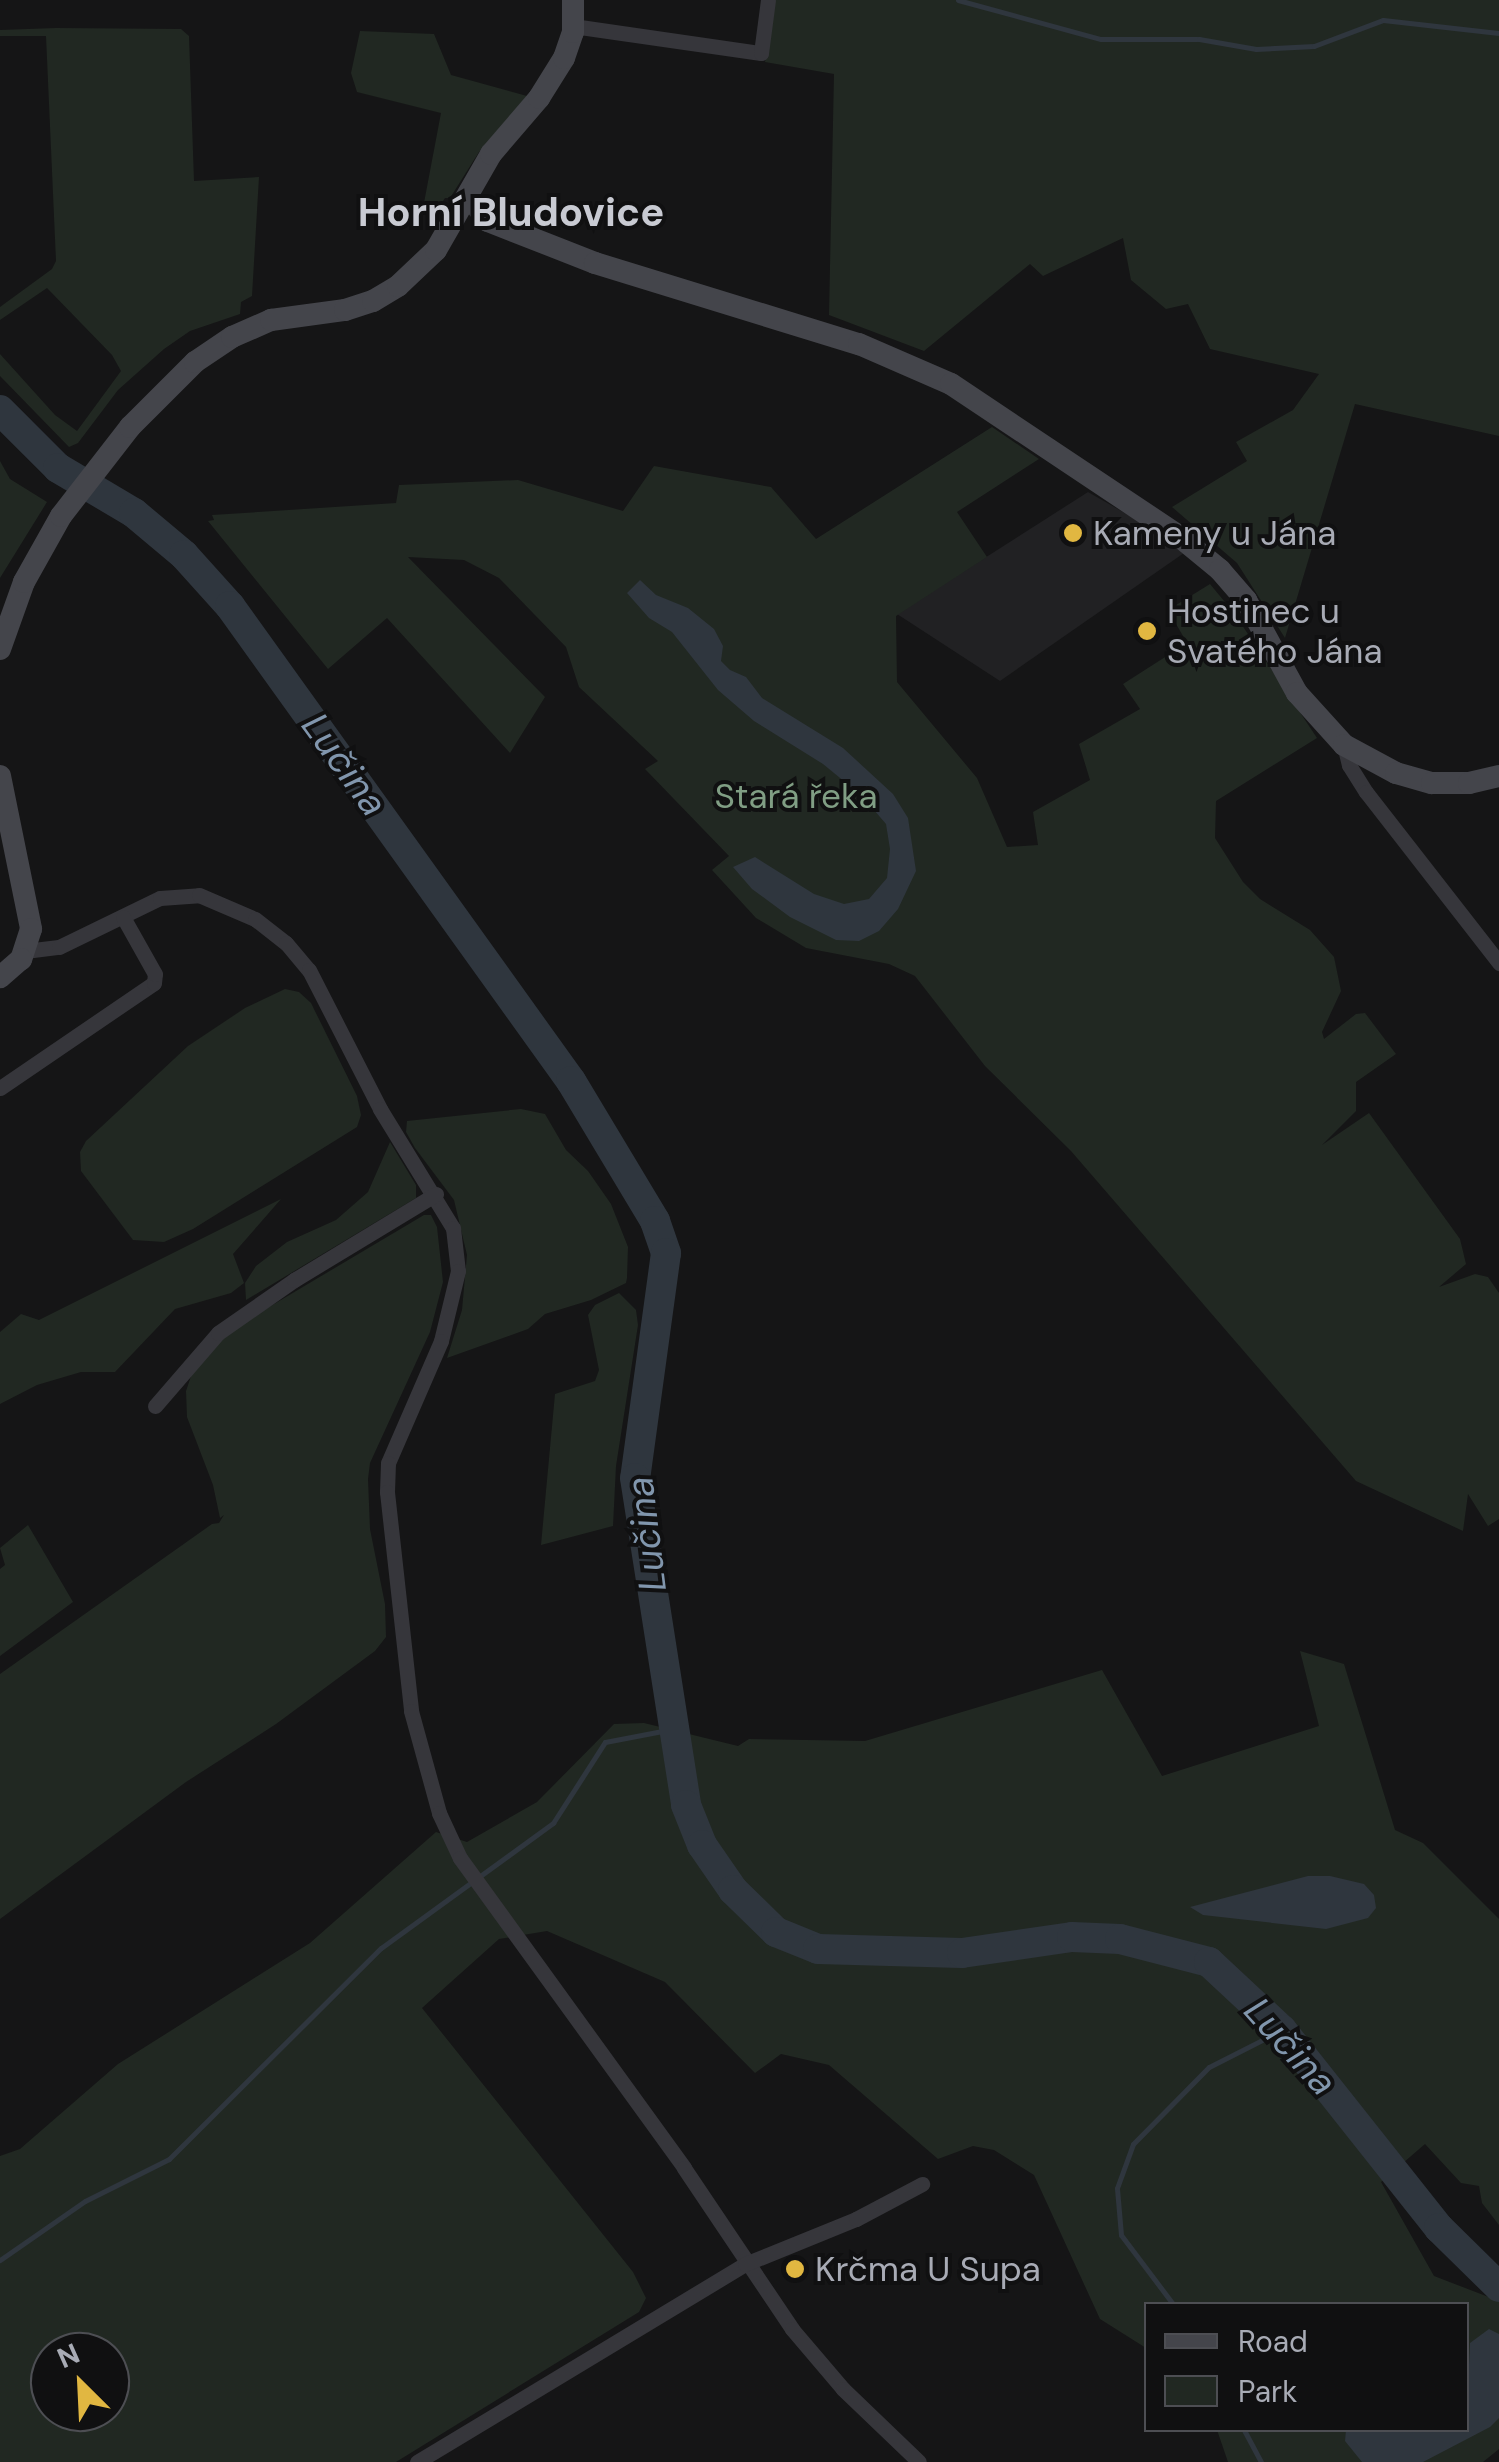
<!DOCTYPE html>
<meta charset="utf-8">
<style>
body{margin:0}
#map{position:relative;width:1499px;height:2462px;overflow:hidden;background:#151516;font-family:"DM Sans",sans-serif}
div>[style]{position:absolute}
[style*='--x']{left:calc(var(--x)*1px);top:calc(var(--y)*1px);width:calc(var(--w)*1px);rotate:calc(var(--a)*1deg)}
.built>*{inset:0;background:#212123}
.green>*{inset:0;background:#212822}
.water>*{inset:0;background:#2f363e}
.stream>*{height:5px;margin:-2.5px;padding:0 2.5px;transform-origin:2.5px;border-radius:2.5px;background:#2f363e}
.river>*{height:30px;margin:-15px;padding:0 15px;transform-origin:15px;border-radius:15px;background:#2f363e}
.street>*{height:15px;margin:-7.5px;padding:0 7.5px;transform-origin:7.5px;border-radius:7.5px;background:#36363b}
.secondary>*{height:22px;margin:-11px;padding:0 11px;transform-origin:11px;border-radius:11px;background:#44454b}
.dots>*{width:28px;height:28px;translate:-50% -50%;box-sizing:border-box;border:5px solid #101011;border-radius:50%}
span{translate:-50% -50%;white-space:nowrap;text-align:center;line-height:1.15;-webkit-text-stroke:8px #101011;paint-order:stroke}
.poi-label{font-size:35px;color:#a8abb5}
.left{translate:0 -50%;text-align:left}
.park-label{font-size:35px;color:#809e84}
.water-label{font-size:38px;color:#8196ad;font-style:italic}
.quarter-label{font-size:40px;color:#c8cad2;font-weight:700}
.legend{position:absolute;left:1144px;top:2302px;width:325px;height:130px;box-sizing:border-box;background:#101011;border:2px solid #4d4e53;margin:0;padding:12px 18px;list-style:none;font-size:30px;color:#a8abb5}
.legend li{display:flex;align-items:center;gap:20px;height:50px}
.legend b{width:50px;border:2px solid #4d4e53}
.north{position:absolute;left:30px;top:2332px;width:100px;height:100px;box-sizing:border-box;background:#101011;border:2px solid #4d4e53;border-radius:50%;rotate:336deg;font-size:28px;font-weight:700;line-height:40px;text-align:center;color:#a8abb5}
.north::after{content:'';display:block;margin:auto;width:35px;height:45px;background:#e1b741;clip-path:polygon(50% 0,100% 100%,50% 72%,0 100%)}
</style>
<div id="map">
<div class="built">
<i style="clip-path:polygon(1088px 492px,1167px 537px,1184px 553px,1000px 681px,897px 614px)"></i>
</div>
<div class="green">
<i style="clip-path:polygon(774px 0,1499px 0,1499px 436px,1355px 404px,1285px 638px,1237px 563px,1172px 507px,1247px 461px,1236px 442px,1293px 410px,1319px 374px,1210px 349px,1188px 304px,1166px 309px,1131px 280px,1123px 238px,1043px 276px,1030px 264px,924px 351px,829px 315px,834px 74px,765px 62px)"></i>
<i style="clip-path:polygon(56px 28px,181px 29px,189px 36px,194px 181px,259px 177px,252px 296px,241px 302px,240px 314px,190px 331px,164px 349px,118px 390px,78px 443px,69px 447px,0 376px,0 354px,55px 415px,77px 431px,121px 371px,112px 355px,47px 288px,0 320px,0 307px,52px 269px,56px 261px,46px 36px,0 36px,0 30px)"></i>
<i style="clip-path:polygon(360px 31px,434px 34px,451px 75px,527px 96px,479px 152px,450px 198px,445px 198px,437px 210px,423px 208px,441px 113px,357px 92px,351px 73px)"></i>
<i style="clip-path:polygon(992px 427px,1039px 459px,957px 512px,987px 557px,896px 616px,897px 682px,977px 778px,1007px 847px,1038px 845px,1033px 812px,1090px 780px,1079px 744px,1140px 709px,1123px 684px,1187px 643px,1168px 610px,1210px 584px,1234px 613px,1317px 738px,1216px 801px,1215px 838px,1243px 882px,1260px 899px,1310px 930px,1334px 957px,1341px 991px,1322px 1032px,1324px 1039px,1356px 1014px,1365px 1013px,1396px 1054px,1356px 1082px,1356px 1111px,1322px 1145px,1369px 1113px,1460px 1239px,1466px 1264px,1439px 1287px,1475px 1274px,1488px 1277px,1499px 1293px,1499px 1519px,1488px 1526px,1468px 1494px,1463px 1531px,1356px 1481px,1071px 1151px,985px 1066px,915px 976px,889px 964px,806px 948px,756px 918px,712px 870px,729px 856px,645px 769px,658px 761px,579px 687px,566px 647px,499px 578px,464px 560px,408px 557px,545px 697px,510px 753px,387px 618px,328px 669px,208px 521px,214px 520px,212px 515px,396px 503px,399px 485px,518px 480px,623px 511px,654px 466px,771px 487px,816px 539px)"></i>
<i style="clip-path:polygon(0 461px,10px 479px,47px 502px,0 578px)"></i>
<i style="clip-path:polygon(285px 989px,299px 992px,311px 1003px,357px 1096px,361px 1115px,357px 1127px,193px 1229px,164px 1242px,133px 1240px,81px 1171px,80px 1152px,86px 1141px,188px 1046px,245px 1008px)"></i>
<i style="clip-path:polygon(521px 1109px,545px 1114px,566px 1150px,588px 1171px,611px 1204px,628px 1247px,627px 1278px,626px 1283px,591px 1300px,545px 1314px,528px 1329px,447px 1358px,462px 1310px,467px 1255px,454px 1200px,415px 1148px,406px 1132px,407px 1121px)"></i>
<i style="clip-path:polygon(390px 1142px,416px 1185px,416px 1198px,246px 1300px,245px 1283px,256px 1266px,287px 1242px,336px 1220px,368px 1192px)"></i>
<i style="clip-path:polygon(281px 1199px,233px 1254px,244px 1283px,231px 1293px,175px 1309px,115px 1372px,81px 1372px,37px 1385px,0 1404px,0 1332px,21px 1314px,39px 1320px)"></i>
<i style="clip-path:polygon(424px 1215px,431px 1215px,437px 1227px,443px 1282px,430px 1332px,370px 1463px,368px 1479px,370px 1529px,385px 1604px,386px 1637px,375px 1651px,276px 1724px,186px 1782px,0 1919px,0 1674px,212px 1524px,219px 1523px,224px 1515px,220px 1518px,213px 1485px,187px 1417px,186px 1391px,193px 1370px,227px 1332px)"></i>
<i style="clip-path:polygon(619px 1293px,636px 1310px,638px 1325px,616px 1466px,613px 1526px,541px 1545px,555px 1394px,595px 1381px,599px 1370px,588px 1315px,595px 1305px)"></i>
<i style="clip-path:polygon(28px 1525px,73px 1602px,0 1656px,0 1569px,5px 1565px,0 1548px)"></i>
<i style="clip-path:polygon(evenodd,1300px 1651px,1344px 1664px,1395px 1830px,1423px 1843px,1499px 1919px,1499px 2225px,1482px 2203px,1479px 2186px,1461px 2183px,1425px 2144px,1381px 2182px,1434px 2276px,1499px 2301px,1499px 2449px,1483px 2462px,1228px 2462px,1217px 2430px,1466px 2430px,1466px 2304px,1146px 2304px,1146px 2348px,1100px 2319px,1034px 2175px,994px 2150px,973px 2146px,938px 2159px,829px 2065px,781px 2054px,755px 2073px,665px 1982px,547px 1931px,499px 1939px,422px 2008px,633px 2272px,646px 2298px,639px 2312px,396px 2462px,0 2462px,0 2156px,20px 2149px,118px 2064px,310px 1943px,436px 1832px,467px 1842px,537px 1802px,614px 1724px,644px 1723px,738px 1746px,749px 1739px,865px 1741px,1102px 1670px,1162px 1776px,1319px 1726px,1300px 1651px,50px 2352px,110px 2352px,110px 2412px,50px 2412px,50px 2352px)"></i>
</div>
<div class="water">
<i style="clip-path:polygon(640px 580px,656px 595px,688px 608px,714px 629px,723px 646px,721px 661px,730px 670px,746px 677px,762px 698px,843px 748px,893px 794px,908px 818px,916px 871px,898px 909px,879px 931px,859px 941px,836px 940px,790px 917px,752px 889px,733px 867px,755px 857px,814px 894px,844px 904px,869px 899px,887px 878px,890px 849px,886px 824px,862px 796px,823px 764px,754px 721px,718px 690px,672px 632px,649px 618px,627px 593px)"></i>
<i style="clip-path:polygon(1308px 1876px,1330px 1876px,1364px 1884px,1374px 1895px,1376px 1908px,1368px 1918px,1326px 1929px,1203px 1915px,1190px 1907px)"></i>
<i style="clip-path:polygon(1489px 2329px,1499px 2334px,1499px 2418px,1490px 2427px,1423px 2462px,1362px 2462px,1345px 2441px,1346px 2430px,1466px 2430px,1470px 2343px)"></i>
</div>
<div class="stream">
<i style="--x:958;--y:0;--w:148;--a:15.3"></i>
<i style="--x:1101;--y:39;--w:98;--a:0"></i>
<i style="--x:1199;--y:39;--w:58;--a:10"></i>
<i style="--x:1256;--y:49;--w:58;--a:-3"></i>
<i style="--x:1314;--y:46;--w:74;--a:-20.6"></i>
<i style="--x:1383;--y:20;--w:117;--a:6.4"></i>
<i style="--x:0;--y:2260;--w:103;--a:-34.8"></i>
<i style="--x:85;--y:2201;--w:94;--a:-26.6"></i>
<i style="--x:169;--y:2159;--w:299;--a:-44.9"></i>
<i style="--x:381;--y:1948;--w:213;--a:-36"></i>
<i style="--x:553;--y:1823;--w:96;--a:-57.3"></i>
<i style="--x:605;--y:1742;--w:69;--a:-10.8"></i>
<i style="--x:1173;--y:2304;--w:86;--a:-127"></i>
<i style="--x:1121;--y:2235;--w:47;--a:-94.9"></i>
<i style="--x:1117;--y:2188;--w:47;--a:-70"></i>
<i style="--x:1133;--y:2144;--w:108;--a:-45.4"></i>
<i style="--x:1209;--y:2067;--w:82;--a:-26.9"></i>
<i style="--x:1244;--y:2430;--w:36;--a:62"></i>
</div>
<div class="river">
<i style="--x:0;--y:410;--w:82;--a:45"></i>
<i style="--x:58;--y:468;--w:88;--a:30.6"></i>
<i style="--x:134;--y:513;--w:65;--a:40"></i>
<i style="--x:184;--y:555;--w:69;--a:48"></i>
<i style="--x:230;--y:606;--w:585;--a:54.33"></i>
<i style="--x:571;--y:1081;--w:163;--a:59"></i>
<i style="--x:655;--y:1221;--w:34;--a:71"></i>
<i style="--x:666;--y:1253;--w:227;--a:97.8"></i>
<i style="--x:635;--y:1478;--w:331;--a:81.1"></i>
<i style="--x:686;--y:1805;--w:43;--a:68.2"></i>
<i style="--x:702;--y:1845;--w:55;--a:55.4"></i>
<i style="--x:733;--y:1890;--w:60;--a:44.3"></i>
<i style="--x:776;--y:1932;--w:45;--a:22"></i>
<i style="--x:818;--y:1949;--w:144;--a:1.6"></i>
<i style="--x:962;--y:1953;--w:111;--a:-8.3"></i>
<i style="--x:1072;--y:1937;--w:48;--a:2.4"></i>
<i style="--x:1120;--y:1939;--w:92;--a:14.5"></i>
<i style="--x:1209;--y:1962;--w:100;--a:43"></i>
<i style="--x:1282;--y:2030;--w:253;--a:51.6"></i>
<i style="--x:1439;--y:2228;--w:84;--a:44.5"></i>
</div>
<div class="street">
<i style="--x:573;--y:26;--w:190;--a:8.2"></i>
<i style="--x:761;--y:53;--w:53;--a:-82.5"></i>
<i style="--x:1344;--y:745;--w:21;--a:76"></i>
<i style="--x:1349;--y:765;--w:32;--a:58"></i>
<i style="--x:1366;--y:792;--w:217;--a:52.1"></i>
<i style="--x:25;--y:951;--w:34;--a:-7"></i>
<i style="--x:59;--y:947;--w:112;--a:-25.9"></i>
<i style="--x:160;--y:898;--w:39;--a:-4"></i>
<i style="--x:199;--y:895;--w:61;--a:23.2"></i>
<i style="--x:255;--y:919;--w:39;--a:38"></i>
<i style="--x:286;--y:943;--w:35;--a:50"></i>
<i style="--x:309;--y:970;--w:156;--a:62.9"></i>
<i style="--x:380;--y:1109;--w:140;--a:58.5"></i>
<i style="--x:453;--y:1228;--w:43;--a:83.4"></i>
<i style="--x:458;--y:1271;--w:72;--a:103.7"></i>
<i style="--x:441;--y:1341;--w:133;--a:113.5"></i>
<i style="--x:388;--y:1463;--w:29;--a:92"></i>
<i style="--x:387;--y:1492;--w:220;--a:83.7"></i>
<i style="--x:411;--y:1711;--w:106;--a:74.6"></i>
<i style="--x:439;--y:1813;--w:50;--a:65"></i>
<i style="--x:460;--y:1858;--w:382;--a:54.1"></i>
<i style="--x:684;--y:2168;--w:194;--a:56.1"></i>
<i style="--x:792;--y:2329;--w:79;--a:49.6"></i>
<i style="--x:843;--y:2389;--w:105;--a:43.8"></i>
<i style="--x:0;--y:1088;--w:186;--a:-34.3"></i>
<i style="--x:154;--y:983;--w:9;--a:-84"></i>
<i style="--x:155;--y:974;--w:65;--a:-119.3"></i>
<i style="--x:155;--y:1406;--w:96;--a:-49.2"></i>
<i style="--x:218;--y:1333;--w:93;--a:-34.9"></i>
<i style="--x:294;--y:1280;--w:166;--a:-31.2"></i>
<i style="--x:417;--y:2462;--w:383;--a:-31.1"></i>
<i style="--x:745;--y:2264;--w:120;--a:-22.1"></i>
<i style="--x:856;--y:2219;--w:75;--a:-27.9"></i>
</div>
<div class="secondary">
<i style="--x:469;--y:196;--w:31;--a:53"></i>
<i style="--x:488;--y:221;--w:115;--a:21.4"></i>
<i style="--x:595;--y:263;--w:276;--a:17.1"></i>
<i style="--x:859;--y:344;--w:100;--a:23.5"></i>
<i style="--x:951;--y:384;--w:275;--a:33.7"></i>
<i style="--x:1180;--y:537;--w:52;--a:39.5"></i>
<i style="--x:1220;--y:570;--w:40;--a:49"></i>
<i style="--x:1246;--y:600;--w:106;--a:61.3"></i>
<i style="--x:1297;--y:693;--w:70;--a:47.9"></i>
<i style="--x:1344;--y:745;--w:59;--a:28.3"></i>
<i style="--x:1396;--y:773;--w:37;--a:16"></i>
<i style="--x:1432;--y:783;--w:37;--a:0"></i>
<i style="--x:1469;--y:783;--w:31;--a:-13"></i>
<i style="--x:0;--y:649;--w:71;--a:-70.3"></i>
<i style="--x:24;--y:582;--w:76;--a:-60.7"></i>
<i style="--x:61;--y:516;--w:113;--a:-52.2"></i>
<i style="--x:130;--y:427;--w:92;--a:-45"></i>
<i style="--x:195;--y:362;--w:45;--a:-34"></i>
<i style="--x:232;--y:337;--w:43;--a:-23.6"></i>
<i style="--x:271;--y:320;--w:75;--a:-7.7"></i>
<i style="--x:345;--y:310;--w:29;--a:-18"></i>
<i style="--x:373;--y:301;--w:29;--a:-31"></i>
<i style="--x:398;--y:286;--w:52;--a:-43.5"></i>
<i style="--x:436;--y:250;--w:111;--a:-60.2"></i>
<i style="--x:491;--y:154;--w:74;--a:-49.4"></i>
<i style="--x:539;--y:98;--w:47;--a:-58"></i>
<i style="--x:564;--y:58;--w:28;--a:-71"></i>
<i style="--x:573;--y:32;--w:32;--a:-90"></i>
<i style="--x:0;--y:776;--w:156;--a:78.5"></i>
<i style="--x:31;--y:929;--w:32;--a:108"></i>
<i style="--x:21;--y:959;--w:28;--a:139"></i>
</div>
<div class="dots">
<i style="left:1073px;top:533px;background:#e1b741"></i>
<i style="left:1147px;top:631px;background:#e1b741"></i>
<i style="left:795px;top:2269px;background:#e1b741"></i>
</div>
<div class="poi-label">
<span class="left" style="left:1093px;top:533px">Kameny u Jána</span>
<span class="left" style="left:1167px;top:631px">Hostinec u<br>Svatého Jána</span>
<span class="left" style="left:815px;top:2269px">Krčma U Supa</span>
</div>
<div class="park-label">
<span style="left:796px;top:796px">Stará řeka</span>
</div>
<div class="water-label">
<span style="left:344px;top:765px;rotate:54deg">Lučina</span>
<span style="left:647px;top:1534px;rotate:-97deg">Lučina</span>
<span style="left:1290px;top:2047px;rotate:48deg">Lučina</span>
</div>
<div class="quarter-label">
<span style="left:511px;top:212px">Horní Bludovice</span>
</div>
<ul class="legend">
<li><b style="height:12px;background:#44454b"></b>Road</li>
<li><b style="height:28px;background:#212822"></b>Park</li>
</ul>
<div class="north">N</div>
</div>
